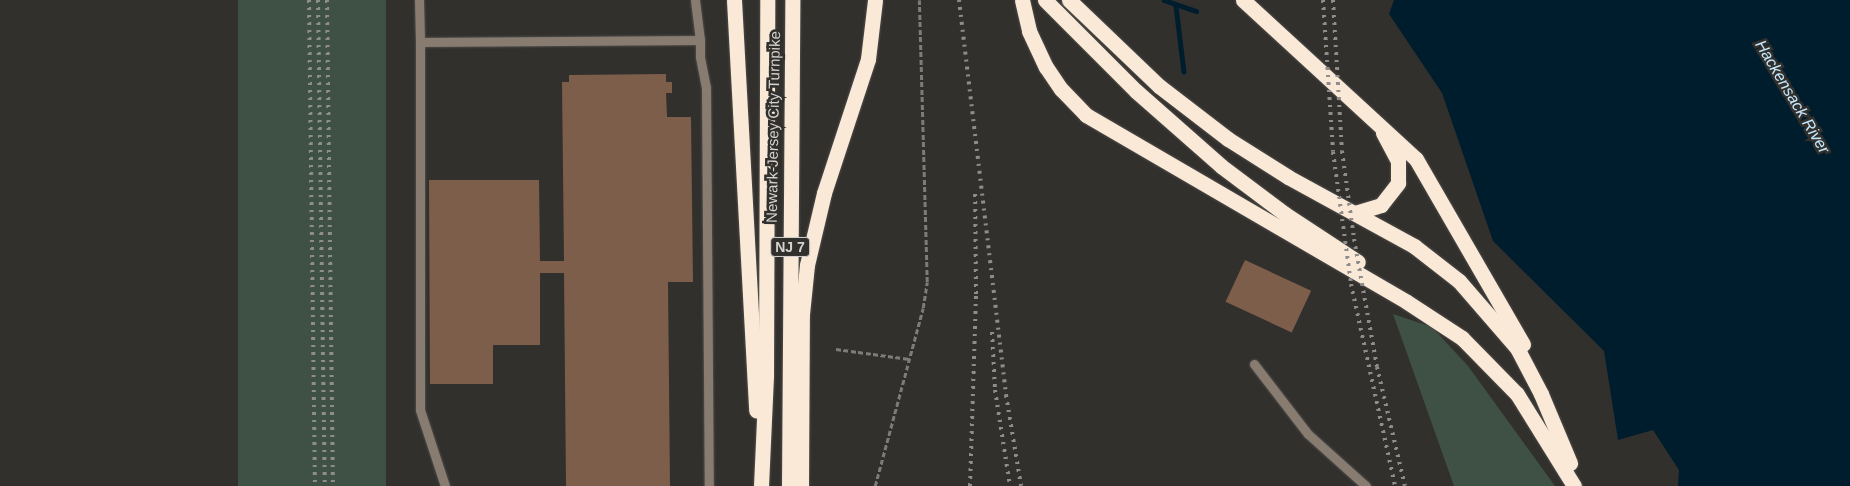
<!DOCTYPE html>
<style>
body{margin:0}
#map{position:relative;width:1850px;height:486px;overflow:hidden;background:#32302d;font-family:Arial,sans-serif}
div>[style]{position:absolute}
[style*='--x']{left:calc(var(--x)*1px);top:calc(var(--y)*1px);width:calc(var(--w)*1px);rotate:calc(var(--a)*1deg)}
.green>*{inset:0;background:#3f5144;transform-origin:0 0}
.water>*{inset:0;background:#001d2d}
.stream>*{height:4.5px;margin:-2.25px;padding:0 2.25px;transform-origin:2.25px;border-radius:2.25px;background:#001d2d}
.building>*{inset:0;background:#7d5e4b;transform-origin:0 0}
.path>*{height:2.5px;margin-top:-1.25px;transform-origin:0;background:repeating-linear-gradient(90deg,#7e7c7a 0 5px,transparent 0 7.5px)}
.roads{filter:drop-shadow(0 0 1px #4f4e4b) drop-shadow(0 0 1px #4f4e4b)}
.service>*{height:9px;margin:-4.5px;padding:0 4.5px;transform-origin:4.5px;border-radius:4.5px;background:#887c71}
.motorway>*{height:15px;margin:-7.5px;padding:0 7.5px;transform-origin:7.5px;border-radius:7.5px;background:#fbe9d8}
.rail>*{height:4px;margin-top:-2px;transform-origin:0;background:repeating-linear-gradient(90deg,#8e8d8b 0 2.5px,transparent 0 7.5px)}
span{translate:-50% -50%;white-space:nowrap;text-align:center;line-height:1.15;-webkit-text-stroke:5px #32302d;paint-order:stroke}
.shield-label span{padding:1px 4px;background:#32302d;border:1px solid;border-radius:4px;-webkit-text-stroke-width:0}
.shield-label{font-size:14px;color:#d5d4d2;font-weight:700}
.street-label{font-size:15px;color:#d5d4d2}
.water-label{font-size:16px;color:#c5e9fe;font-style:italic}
</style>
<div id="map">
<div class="green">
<i style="left:238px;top:0;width:148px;height:486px"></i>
<i style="clip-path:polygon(1393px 314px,1432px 327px,1468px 366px,1555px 486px,1454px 486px)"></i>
</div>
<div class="water">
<i style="clip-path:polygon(1394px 0,1850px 0,1850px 486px,1678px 486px,1679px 470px,1653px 430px,1618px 440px,1604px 351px,1493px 241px,1442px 93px,1389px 14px)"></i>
</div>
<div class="stream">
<i style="--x:1164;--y:0;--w:34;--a:19"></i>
<i style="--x:1176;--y:6;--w:66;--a:83.1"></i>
</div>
<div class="building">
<i style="clip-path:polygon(666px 74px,666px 82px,672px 82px,672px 93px,666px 93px,667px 117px,691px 117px,693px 282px,668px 282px,670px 486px,566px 486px,564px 273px,540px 273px,540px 345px,493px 345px,493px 384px,430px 384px,429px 180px,539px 180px,540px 261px,564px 261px,562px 82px,569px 82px,569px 75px)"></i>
<i style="left:1245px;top:260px;width:73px;height:46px;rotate:25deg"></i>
</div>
<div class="path">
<i style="--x:836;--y:349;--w:74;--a:7.8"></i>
<i style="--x:875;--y:486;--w:184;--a:-74.9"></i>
<i style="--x:923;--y:308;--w:26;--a:-81"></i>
<i style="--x:927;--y:282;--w:282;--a:-91.6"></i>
</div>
<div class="roads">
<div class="service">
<i style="--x:419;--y:0;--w:42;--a:88.6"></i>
<i style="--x:695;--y:0;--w:40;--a:82.9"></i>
<i style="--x:1254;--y:364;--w:88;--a:52.4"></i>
<i style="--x:1308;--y:434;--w:78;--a:41.9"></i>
<i style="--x:445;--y:486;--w:80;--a:-108.2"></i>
<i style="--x:420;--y:410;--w:368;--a:-90"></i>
<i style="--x:420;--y:42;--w:280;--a:-0.4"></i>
<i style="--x:700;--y:40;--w:17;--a:90"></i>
<i style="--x:700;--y:57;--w:31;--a:79"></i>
<i style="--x:706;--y:87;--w:399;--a:89.6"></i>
</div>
<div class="motorway">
<i style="--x:734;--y:0;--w:411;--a:86.9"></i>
<i style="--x:1022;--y:0;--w:32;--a:77"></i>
<i style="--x:1029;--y:31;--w:40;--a:65"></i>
<i style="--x:1046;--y:67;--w:27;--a:56"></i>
<i style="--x:1061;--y:89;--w:36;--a:46"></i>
<i style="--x:1086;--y:115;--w:371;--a:30.2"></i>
<i style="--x:1407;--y:302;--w:66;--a:33.2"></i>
<i style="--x:1462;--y:338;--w:78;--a:45.5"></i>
<i style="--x:1517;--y:394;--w:108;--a:58.2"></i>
<i style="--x:1045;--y:0;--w:129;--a:45"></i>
<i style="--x:1136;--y:91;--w:113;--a:41.4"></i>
<i style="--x:1221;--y:166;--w:80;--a:36.9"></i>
<i style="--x:1285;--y:214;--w:87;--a:33.3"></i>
<i style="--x:1069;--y:0;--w:124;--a:43.7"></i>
<i style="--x:1159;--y:86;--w:87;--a:37.5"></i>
<i style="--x:1228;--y:139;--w:71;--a:32.3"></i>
<i style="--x:1288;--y:177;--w:144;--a:28.7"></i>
<i style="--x:1414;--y:246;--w:57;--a:37.9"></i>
<i style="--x:1459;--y:281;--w:89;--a:49.1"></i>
<i style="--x:1517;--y:348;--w:52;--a:62.4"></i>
<i style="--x:1541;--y:394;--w:75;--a:67.2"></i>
<i style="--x:1243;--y:0;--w:235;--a:42.6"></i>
<i style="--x:1416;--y:159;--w:214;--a:60"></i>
<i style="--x:1355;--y:213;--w:27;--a:-17"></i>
<i style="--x:1381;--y:205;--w:28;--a:-52"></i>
<i style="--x:1398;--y:183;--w:22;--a:-90"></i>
<i style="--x:1398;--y:161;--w:32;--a:-118"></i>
<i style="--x:761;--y:486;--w:110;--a:-87.4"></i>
<i style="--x:766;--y:376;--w:376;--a:-89.8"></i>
<i style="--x:789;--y:486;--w:486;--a:-89.6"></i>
<i style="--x:801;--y:486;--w:172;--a:-89.7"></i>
<i style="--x:802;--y:314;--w:49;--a:-84.2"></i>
<i style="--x:807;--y:265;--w:74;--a:-76.7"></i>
<i style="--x:824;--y:193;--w:141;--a:-71.8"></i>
<i style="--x:868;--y:59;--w:59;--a:-83.2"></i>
</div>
</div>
<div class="rail">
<i style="--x:309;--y:0;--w:486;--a:89.3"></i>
<i style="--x:318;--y:0;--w:486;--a:89.2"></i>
<i style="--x:327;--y:0;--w:486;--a:89.3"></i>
<i style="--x:959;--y:0;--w:398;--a:83.2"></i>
<i style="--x:1006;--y:395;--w:92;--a:80.6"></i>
<i style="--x:1323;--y:0;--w:152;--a:86.2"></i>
<i style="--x:1333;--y:152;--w:133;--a:82.2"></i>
<i style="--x:1351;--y:284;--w:207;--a:77.7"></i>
<i style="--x:1333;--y:0;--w:151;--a:86.6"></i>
<i style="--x:1342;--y:151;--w:89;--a:82.2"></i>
<i style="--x:1354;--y:239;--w:130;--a:79.8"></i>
<i style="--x:1377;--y:367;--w:122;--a:76.8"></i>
<i style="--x:992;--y:332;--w:58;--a:87"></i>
<i style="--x:995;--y:390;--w:97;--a:81.1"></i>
<i style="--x:970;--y:486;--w:192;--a:-88.2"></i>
<i style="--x:976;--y:294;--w:105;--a:-90.5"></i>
</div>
<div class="shield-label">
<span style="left:790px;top:247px">NJ 7</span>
</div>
<div class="street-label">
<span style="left:773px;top:127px;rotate:-89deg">Newark-Jersey City Turnpike</span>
</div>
<div class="water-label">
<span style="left:1792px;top:97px;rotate:59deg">Hackensack River</span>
</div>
</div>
